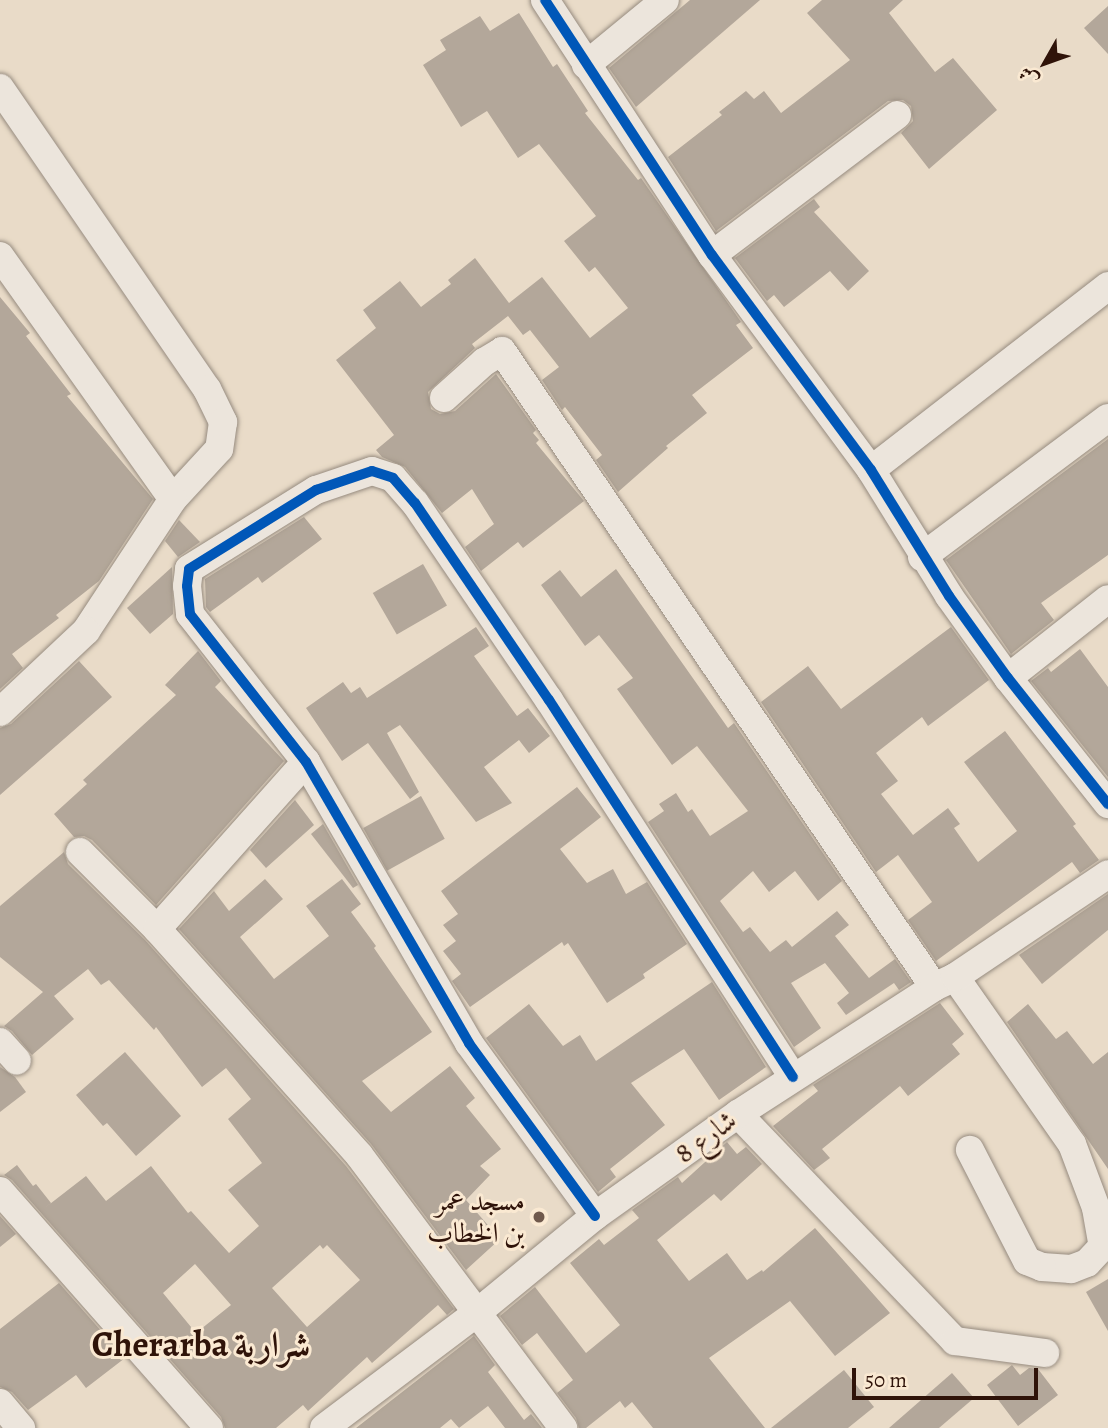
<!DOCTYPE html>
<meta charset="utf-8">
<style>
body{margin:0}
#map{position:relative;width:1108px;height:1428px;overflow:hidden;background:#e9dbc8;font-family:Alegreya,Amiri,serif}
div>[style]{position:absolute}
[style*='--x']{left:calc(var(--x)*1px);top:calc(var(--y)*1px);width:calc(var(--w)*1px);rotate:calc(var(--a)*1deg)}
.building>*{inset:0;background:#b3a79a;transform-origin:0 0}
.roads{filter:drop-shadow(0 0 2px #968b7f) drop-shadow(0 0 2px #968b7f)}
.minor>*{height:28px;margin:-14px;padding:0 14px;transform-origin:14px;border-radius:14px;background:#ece5dc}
.cycleway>*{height:10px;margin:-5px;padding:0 5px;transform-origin:5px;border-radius:5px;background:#0057b8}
.dots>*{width:19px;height:19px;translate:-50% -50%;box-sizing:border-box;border:4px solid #fae9d2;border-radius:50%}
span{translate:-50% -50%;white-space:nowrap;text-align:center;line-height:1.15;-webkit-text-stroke:6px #fae9d2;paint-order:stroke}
.street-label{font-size:28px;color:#2f1309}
.poi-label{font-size:28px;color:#2f1309}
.right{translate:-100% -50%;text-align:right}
.district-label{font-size:35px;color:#2f1309;font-weight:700}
.north{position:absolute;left:1010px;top:28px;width:70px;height:70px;-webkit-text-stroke:5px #fae9d2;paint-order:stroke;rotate:230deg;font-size:19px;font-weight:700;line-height:28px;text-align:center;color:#2f1309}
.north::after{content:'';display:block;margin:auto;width:24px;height:32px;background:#2f1309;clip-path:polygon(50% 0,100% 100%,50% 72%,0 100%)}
.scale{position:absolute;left:852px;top:1368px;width:186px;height:32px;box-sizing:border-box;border:4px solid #2f1309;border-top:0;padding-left:9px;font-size:21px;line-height:24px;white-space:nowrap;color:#2f1309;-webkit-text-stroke:5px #fae9d2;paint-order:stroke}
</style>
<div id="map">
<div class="building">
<i style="clip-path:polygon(690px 0,760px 0,636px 107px,609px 68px)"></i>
<i style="clip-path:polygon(822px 0,903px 0,889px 13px,935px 72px,953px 58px,997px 110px,929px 169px,901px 133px,913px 121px,911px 106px,903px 100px,888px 101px,716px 231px,668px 157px,722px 115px,719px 112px,746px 91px,754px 99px,764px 91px,781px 113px,850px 60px,807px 13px)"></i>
<i style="clip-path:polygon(1108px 6px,1108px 54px,1084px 28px)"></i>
<i style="clip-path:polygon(519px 13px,553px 67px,557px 64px,588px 111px,585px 113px,638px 180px,641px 178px,741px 322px,736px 325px,753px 348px,692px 395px,707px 413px,666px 446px,668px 448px,618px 492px,596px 460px,602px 455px,565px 407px,562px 410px,542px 380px,559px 367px,530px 330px,523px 335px,508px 316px,472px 344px,475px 348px,428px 392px,431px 409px,440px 414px,455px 411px,496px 374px,536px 430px,533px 433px,539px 440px,536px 443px,584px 501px,523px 548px,518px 542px,481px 571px,465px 547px,494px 524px,472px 489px,442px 513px,405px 467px,382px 457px,376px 450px,394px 435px,336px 360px,376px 328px,363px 310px,400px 281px,421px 307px,451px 284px,448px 280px,475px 258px,509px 303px,542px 277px,590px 338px,628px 308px,595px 267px,589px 272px,564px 241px,596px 216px,539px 144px,518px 158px,487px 111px,461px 127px,423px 65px,446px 50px,440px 40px,480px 16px,490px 31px)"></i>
<i style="clip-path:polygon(814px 199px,820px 207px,814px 212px,869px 271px,848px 291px,830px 271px,784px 307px,774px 295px,767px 301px,735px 258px)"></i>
<i style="clip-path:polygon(0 297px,30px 333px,26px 336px,71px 394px,67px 396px,153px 499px,99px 581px,56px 615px,59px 618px,12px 654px,23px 668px,0 689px)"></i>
<i style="clip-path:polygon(1108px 439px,1108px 555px,1041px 603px,1054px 620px,1011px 654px,946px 560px)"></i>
<i style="clip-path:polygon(304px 517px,322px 539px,262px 583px,258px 577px,210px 612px,206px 607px,205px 579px)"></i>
<i style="clip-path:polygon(179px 520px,200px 542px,178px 557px,165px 541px)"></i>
<i style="left:423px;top:564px;width:48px;height:58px;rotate:60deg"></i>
<i style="clip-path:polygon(172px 567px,173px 614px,150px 634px,127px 608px)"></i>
<i style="clip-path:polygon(616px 569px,728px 728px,734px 723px,842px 881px,818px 901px,795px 871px,769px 892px,753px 871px,720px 901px,743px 932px,750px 927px,770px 952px,786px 940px,792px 947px,837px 911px,849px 925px,835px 936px,869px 978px,895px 959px,911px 982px,899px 990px,894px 983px,846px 1015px,837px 1003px,849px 993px,825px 963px,791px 983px,821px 1028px,794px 1047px,648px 822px,664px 811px,659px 804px,676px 793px,688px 812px,692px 809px,710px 836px,748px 811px,697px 746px,672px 765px,617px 689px,633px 678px,599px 635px,585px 646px,541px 585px,560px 570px,581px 597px)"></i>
<i style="clip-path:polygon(476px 627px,489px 646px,474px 656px,517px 716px,528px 708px,550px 736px,529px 753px,519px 740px,484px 767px,512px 803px,476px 822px,400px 725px,387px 733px,419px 792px,410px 799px,368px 743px,342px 761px,306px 708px,343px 682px,351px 693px,360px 687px,367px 698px)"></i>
<i style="clip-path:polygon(951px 627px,989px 680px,928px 726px,922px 717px,876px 753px,898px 781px,881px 794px,913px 835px,948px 808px,960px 824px,954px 828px,978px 862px,1017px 831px,964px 762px,1005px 731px,1076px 824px,1073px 826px,1099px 860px,1080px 873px,1072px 862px,936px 961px,908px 920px,932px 902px,898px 855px,876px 872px,761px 702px,808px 666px,841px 709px)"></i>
<i style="clip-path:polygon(1080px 649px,1108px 687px,1108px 777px,1031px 681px,1048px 668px,1051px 672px)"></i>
<i style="clip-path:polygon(198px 651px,221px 681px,215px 687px,284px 761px,156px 905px,92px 840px,84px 836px,74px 837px,54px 814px,87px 784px,83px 780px,176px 695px,165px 685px)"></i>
<i style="clip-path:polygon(79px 661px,112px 697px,0 795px,0 728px,11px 724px)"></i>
<i style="clip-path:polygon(577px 787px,601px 817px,560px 849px,587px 883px,613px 869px,626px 894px,647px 882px,687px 944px,643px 974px,645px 978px,607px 1003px,568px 943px,564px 946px,562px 942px,470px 1007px,452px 981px,461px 974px,443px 951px,456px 941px,443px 925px,458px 914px,441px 891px)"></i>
<i style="left:421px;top:796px;width:49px;height:66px;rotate:61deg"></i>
<i style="clip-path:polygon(295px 800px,314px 825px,266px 868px,250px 850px)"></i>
<i style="clip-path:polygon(323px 824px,358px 885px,353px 888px,311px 834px)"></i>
<i style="clip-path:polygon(evenodd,64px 852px,68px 864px,145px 940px,346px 1166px,454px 1309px,447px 1315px,438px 1305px,372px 1363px,367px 1357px,308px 1411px,303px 1405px,276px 1428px,225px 1428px,221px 1417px,12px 1180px,4px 1175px,17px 1165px,33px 1186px,36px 1184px,51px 1203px,46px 1207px,86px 1176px,106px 1201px,151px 1166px,188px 1213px,191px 1211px,229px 1253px,259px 1226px,228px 1190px,262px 1163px,228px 1119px,251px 1099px,226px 1068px,202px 1087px,156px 1027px,154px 1030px,109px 980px,101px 985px,88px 969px,54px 996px,74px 1019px,32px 1055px,12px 1031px,4px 1026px,43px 992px,0 957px,0 906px,64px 852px,320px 1245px,323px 1249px,327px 1245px,360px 1280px,307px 1327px,272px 1288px,320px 1245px,64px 852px,195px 1264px,231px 1305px,196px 1333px,163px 1293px,195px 1264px)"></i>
<i style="clip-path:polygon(265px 879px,283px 899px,240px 937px,274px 979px,329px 936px,306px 906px,342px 879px,361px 904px,351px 912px,376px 946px,374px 948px,432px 1032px,362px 1081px,391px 1112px,450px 1066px,475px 1098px,466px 1106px,501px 1149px,480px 1166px,490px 1175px,466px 1200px,500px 1239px,466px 1270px,371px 1144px,179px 929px,214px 891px,229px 911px)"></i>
<i style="clip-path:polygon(1108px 894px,1108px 930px,1042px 984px,1019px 955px)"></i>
<i style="clip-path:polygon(712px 982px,766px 1067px,719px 1100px,684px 1049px,631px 1083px,665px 1125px,610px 1169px,616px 1177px,598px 1192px,486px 1038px,529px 1004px,563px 1046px,580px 1035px,596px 1061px)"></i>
<i style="clip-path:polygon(940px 1003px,964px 1034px,952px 1044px,960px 1054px,908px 1096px,900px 1086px,822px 1149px,830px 1158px,814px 1170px,773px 1126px,818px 1091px,813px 1085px)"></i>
<i style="clip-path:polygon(1028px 1004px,1056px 1039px,1067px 1031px,1093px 1064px,1108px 1052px,1108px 1169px,1007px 1022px)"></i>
<i style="clip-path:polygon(125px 1052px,181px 1116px,136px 1156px,107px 1123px,103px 1126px,76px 1095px)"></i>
<i style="clip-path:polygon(0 1067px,15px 1077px,26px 1092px,0 1112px)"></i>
<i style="clip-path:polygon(727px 1142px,737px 1154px,746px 1147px,762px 1164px,721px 1201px,714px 1194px,657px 1240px,689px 1281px,727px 1253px,747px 1280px,762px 1270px,763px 1272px,815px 1228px,890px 1313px,835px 1356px,790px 1301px,709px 1358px,765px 1428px,653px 1428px,632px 1402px,625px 1408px,620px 1401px,586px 1428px,579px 1428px,576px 1418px,557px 1393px,573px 1380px,537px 1333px,522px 1345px,500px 1316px,535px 1287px,586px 1353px,620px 1325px,570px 1263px,599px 1239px,604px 1245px,639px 1218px,632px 1210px,678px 1177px,682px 1183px)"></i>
<i style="clip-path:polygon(0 1216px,16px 1234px,0 1247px)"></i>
<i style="clip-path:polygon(1108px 1279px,1108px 1331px,1086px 1292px)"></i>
<i style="clip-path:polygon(59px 1283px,125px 1358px,86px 1388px,76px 1375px,28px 1410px,12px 1392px,0 1387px,0 1329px)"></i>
<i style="clip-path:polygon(474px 1336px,495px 1365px,488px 1372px,524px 1420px,531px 1414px,542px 1428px,505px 1428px,488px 1406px,459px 1428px,451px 1419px,440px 1428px,356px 1428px)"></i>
<i style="clip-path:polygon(1012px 1365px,1020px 1375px,1029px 1368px,1038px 1369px,1058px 1395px,1018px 1426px,987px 1385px)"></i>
<i style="clip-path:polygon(844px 1370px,874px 1407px,848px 1428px,771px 1428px)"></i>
<i style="clip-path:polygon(952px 1373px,974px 1398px,939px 1428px,889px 1428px)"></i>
</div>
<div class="roads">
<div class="minor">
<i style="--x:545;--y:0;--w:305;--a:56.8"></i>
<i style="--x:712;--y:255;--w:267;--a:53.5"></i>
<i style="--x:871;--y:470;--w:148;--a:58.2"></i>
<i style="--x:949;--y:596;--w:101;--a:54.3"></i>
<i style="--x:1008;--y:678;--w:161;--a:51.6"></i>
<i style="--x:586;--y:65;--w:102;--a:-39.4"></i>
<i style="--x:0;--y:88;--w:365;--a:55.5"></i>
<i style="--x:207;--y:389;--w:37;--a:64"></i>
<i style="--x:223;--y:422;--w:27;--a:98"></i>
<i style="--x:219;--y:449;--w:68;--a:132.6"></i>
<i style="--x:173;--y:499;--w:158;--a:123.4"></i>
<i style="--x:86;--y:631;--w:118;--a:136.7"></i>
<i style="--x:712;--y:255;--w:232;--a:-37.1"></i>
<i style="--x:0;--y:256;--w:298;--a:54.6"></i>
<i style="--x:444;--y:398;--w:54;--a:-42"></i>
<i style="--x:484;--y:362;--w:21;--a:-31"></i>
<i style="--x:502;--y:351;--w:769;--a:55.81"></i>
<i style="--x:871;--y:470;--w:300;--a:-37.8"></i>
<i style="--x:922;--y:557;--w:232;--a:-36.8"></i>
<i style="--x:1008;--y:678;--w:127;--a:-38.3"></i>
<i style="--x:80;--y:852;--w:109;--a:45"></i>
<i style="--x:157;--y:929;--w:303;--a:48.2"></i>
<i style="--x:359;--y:1155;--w:341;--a:53.2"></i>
<i style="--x:157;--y:929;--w:224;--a:-48.3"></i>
<i style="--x:955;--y:977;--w:204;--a:55"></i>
<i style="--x:1072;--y:1144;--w:68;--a:69.4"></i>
<i style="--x:1096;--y:1208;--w:39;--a:80"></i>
<i style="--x:1103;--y:1246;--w:23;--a:133"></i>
<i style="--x:1087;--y:1263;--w:17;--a:159"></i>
<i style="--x:1071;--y:1269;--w:29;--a:-176"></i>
<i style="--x:1042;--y:1267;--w:16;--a:-158"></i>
<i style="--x:1027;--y:1261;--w:125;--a:-117.2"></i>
<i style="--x:0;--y:1042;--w:25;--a:48"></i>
<i style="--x:738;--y:1114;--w:314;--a:46.3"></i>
<i style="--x:955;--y:1341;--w:91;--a:7.6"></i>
<i style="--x:0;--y:1191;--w:316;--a:48.6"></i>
<i style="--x:595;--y:1216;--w:214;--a:-126.1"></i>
<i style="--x:469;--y:1043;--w:325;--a:-120.1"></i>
<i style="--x:306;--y:762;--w:188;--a:-128.1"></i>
<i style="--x:190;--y:614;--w:28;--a:-96"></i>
<i style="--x:187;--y:586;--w:17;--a:-83"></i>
<i style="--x:189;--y:569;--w:150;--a:-31.9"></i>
<i style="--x:316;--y:490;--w:59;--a:-18.7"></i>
<i style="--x:372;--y:471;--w:22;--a:18"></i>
<i style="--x:393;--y:478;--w:33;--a:49"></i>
<i style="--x:415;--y:503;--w:238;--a:55.8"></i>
<i style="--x:549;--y:700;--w:449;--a:57.1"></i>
<i style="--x:0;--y:1403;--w:33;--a:50"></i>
<i style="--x:324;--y:1428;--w:193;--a:-37"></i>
<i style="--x:478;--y:1312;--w:151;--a:-39.4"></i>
<i style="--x:595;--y:1216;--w:176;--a:-35.5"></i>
<i style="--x:738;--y:1114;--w:234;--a:-32.9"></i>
<i style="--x:934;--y:987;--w:23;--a:-25"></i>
<i style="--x:955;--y:977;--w:184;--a:-33.9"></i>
</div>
</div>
<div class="cycleway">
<i style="--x:545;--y:0;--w:305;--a:56.8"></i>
<i style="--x:712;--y:255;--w:267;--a:53.5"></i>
<i style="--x:871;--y:470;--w:148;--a:58.2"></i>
<i style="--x:949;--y:596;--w:101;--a:54.3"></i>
<i style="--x:1008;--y:678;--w:161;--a:51.6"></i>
<i style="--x:595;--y:1216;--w:214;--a:-126.1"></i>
<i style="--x:469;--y:1043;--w:325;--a:-120.1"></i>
<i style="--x:306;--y:762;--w:188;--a:-128.1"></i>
<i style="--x:190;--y:614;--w:28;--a:-96"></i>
<i style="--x:187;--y:586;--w:17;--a:-83"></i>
<i style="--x:189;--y:569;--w:150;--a:-31.9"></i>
<i style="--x:316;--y:490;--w:59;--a:-18.7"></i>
<i style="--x:372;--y:471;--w:22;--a:18"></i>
<i style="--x:393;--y:478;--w:33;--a:49"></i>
<i style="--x:415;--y:503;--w:238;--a:55.8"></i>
<i style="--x:549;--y:700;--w:449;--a:57.1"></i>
</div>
<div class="dots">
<i style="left:539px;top:1217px;background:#70594c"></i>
</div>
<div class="street-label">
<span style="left:706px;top:1137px;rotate:-36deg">شارع 8</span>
</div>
<div class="poi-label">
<span class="right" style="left:525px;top:1217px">مسجد عمر<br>بن الخطاب</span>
</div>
<div class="district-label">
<span style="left:201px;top:1344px">Cherarba شراربة</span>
</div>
<div class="north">ش</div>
<div class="scale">50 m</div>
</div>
